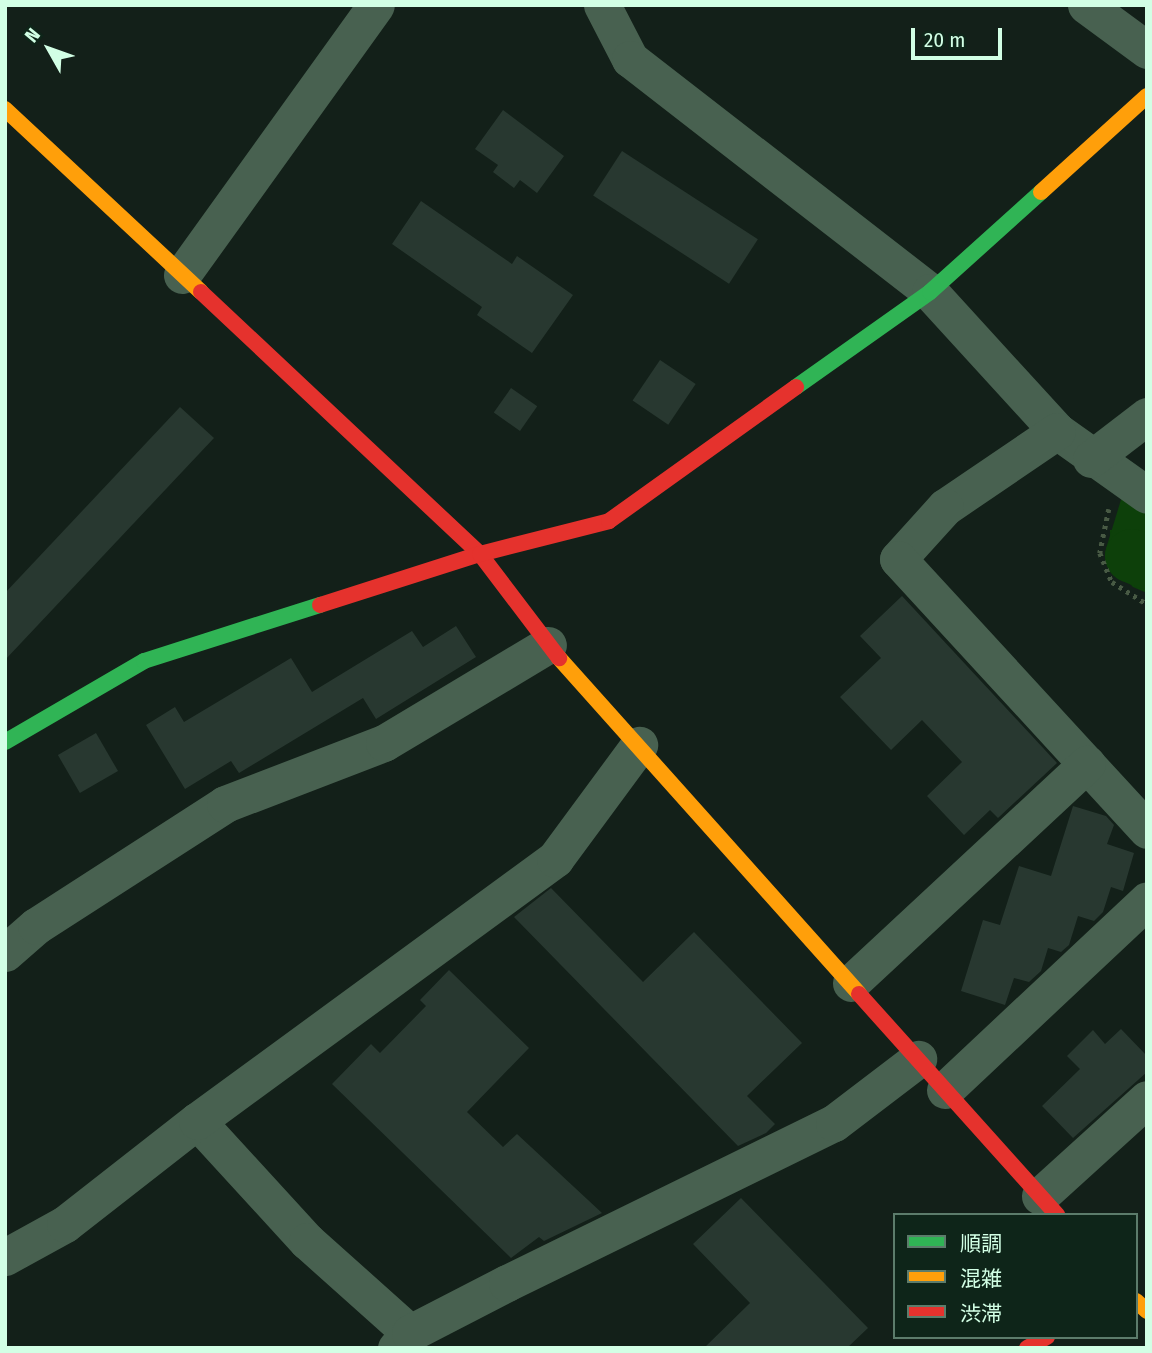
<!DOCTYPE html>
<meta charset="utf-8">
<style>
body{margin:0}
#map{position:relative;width:1152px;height:1353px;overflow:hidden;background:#132019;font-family:"Fira Sans Condensed","Noto Sans JP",sans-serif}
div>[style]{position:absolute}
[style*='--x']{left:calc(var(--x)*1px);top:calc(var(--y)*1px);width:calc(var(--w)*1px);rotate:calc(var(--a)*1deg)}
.water>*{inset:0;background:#0d400a}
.river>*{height:54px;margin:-27px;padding:0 27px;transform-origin:27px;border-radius:27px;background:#0d400a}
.building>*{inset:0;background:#283830;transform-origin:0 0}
.path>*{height:4.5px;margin-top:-2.25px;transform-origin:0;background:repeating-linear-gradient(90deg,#485a44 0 3.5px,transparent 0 8.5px)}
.street>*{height:37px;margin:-18.5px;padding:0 18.5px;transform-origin:18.5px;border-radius:18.5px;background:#486150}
.fast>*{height:16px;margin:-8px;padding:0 8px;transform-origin:8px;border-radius:8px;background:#30b455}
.slow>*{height:16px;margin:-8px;padding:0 8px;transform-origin:8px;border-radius:8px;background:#ff9f0a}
.jam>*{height:16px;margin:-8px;padding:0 8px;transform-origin:8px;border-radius:8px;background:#e5322d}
span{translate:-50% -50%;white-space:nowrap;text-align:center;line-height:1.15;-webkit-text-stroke:7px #0e2519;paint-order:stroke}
.frame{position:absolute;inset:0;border:7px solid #d2ffe5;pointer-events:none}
.legend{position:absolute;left:893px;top:1213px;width:245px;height:126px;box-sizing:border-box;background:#0e2519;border:2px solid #5c7c6b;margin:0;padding:9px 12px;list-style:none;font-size:21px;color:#d2ffe5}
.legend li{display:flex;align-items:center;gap:14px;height:35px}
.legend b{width:35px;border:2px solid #5c7c6b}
.north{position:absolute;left:14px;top:14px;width:70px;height:70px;-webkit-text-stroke:5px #0e2519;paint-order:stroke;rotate:310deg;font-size:19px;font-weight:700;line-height:28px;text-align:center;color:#d2ffe5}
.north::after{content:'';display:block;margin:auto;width:24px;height:32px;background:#d2ffe5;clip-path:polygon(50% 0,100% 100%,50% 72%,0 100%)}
.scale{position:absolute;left:911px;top:28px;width:91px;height:32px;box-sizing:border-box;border:4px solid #d2ffe5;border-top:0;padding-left:9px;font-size:21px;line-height:24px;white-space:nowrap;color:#d2ffe5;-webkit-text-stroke:5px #0e2519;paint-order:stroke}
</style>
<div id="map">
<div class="water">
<i style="clip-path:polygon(1110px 530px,1127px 530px,1147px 541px,1147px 593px,1133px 587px,1111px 565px)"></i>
</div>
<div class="river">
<i style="--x:1147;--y:507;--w:51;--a:107"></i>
<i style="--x:1132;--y:556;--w:16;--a:22"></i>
</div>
<div class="building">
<i style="clip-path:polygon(503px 110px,564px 156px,537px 193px,520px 180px,514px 188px,493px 172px,498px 165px,475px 149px)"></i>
<i style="left:622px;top:151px;width:162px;height:53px;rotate:33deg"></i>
<i style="clip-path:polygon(421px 201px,512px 264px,517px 256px,573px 295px,532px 353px,477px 315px,482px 307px,392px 244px)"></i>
<i style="left:660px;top:360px;width:43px;height:49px;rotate:34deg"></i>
<i style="left:511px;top:388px;width:32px;height:30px;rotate:35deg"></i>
<i style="clip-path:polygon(180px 407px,214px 438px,5px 660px,5px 593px)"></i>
<i style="clip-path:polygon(902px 596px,1057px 763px,998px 818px,990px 810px,964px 835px,927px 796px,962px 762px,922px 720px,891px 750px,840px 697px,881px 658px,860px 636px)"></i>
<i style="clip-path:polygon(456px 626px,476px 657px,376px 719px,363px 698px,239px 773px,231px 761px,185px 789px,146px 725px,175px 707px,184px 722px,291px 658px,312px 692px,412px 631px,423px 647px)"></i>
<i style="left:96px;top:733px;width:44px;height:44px;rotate:60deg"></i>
<i style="clip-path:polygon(1073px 806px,1106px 816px,1114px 825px,1107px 844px,1134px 853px,1123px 891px,1111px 887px,1103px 912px,1094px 921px,1078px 916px,1069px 945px,1061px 952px,1048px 948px,1041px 971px,1029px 982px,1014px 978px,1005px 1005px,961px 991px,983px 920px,1000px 925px,1019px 866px,1051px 876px)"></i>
<i style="clip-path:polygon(551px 888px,643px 982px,694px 932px,802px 1043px,747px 1096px,775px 1124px,766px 1133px,738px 1146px,514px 917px)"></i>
<i style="clip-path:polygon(449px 970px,529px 1048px,467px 1112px,503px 1147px,517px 1134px,602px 1213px,544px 1241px,539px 1237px,511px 1258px,332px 1084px,371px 1044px,380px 1053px,426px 1006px,420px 1000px)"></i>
<i style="clip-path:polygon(1121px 1029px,1147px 1056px,1147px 1072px,1073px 1138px,1042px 1106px,1080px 1069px,1067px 1056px,1093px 1030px,1105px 1044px)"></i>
<i style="clip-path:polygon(741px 1198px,868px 1328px,847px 1348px,704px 1348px,750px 1303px,693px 1244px)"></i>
</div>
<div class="path">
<i style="--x:1109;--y:509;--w:45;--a:101.6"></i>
<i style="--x:1100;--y:553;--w:31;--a:68"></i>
<i style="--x:1112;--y:582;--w:41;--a:32.2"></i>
</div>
<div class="street">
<i style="--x:602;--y:5;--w:61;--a:62.6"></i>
<i style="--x:630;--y:59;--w:380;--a:37.8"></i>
<i style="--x:930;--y:292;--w:188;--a:47.6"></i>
<i style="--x:1057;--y:431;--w:110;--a:35.4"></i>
<i style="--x:1086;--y:5;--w:76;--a:36.4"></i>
<i style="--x:182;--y:275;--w:332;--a:-54.3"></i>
<i style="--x:1057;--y:431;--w:135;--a:145.8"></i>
<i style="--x:945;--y:507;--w:70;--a:132.1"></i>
<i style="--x:898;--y:559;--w:368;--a:47.4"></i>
<i style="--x:1091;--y:459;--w:71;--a:-37.5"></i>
<i style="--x:5;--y:953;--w:41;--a:-41.1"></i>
<i style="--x:36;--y:926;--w:225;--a:-32.8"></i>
<i style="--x:225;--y:804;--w:170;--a:-21"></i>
<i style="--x:384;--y:743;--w:191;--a:-30.9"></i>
<i style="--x:851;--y:983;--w:322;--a:-42.9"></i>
<i style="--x:945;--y:1090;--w:277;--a:-43.2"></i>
<i style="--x:197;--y:1121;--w:163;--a:47.5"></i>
<i style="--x:307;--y:1241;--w:138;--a:41.8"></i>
<i style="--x:1040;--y:1196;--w:144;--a:-42.2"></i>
<i style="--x:5;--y:1257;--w:68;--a:-28.8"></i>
<i style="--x:65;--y:1224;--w:167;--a:-38"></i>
<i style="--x:197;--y:1121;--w:444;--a:-36.2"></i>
<i style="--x:555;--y:859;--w:142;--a:-53.6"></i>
<i style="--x:396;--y:1348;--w:21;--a:-47"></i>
<i style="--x:410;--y:1333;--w:109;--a:-27.3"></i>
<i style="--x:507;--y:1283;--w:364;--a:-26.1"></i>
<i style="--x:834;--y:1123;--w:106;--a:-37.3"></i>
</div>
<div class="fast">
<i style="--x:796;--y:387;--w:164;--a:-35.3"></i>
<i style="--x:930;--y:292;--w:149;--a:-42"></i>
<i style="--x:5;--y:742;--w:161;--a:-30.2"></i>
<i style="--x:144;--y:661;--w:185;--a:-17.7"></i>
</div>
<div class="slow">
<i style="--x:5;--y:109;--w:268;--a:43"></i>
<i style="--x:1041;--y:192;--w:143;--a:-42.2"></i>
<i style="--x:559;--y:658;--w:450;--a:48.2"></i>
<i style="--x:1136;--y:1301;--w:15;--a:42"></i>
</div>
<div class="jam">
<i style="--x:201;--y:292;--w:383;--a:43.2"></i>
<i style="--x:480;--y:554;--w:131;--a:52.8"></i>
<i style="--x:320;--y:605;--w:168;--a:-17.7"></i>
<i style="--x:480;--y:554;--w:133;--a:-14.3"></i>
<i style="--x:609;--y:521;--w:230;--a:-35.6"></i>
<i style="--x:859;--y:994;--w:297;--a:48.1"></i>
<i style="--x:1027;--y:1348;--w:23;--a:-29"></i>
</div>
<div class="frame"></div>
<ul class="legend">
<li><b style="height:9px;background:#30b455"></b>順調</li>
<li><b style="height:9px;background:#ff9f0a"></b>混雑</li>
<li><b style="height:9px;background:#e5322d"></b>渋滞</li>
</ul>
<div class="north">N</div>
<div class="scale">20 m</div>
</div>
